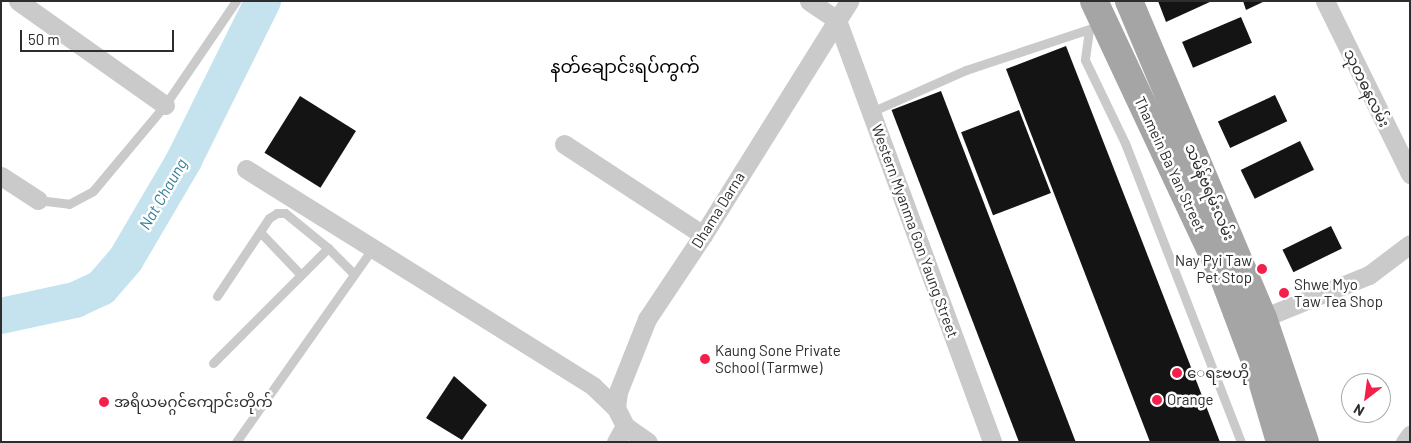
<!DOCTYPE html>
<meta charset="utf-8">
<style>
body{margin:0}
#map{position:relative;width:1411px;height:443px;overflow:hidden;background:#fff;font-family:Barlow,"Noto Sans Myanmar",sans-serif}
div>[style]{position:absolute}
[style*='--x']{left:calc(var(--x)*1px);top:calc(var(--y)*1px);width:calc(var(--w)*1px);rotate:calc(var(--a)*1deg)}
.river>*{height:36px;margin:-18px;padding:0 18px;transform-origin:18px;border-radius:18px;background:#c4e3ee}
.building>*{inset:0;background:#141414;transform-origin:0 0}
.lane>*{height:9px;margin:-4.5px;padding:0 4.5px;transform-origin:4.5px;border-radius:4.5px;background:#cacaca}
.street>*{height:19px;margin:-9.5px;padding:0 9.5px;transform-origin:9.5px;border-radius:9.5px;background:#cacaca}
.primary>*{height:28px;margin:-14px;padding:0 14px;transform-origin:14px;border-radius:14px;background:#a5a5a5}
.dots>*{width:14px;height:14px;translate:-50% -50%;box-sizing:border-box;border:2px solid #fff;border-radius:50%}
span{translate:-50% -50%;white-space:nowrap;text-align:center;line-height:1.15;-webkit-text-stroke:5px #fff;paint-order:stroke}
.street-label{font-size:15px;color:#2d2d2d}
.poi-label{font-size:15px;color:#2d2d2d}
.right{translate:-100% -50%;text-align:right}
.left{translate:0 -50%;text-align:left}
.water-label{font-size:16px;color:#357d96;font-style:italic}
.quarter-label{font-size:18px;color:#000}
.frame{position:absolute;inset:0;border:2px solid #2d2d2d;pointer-events:none}
.north{position:absolute;left:1341px;top:373px;width:50px;height:50px;box-sizing:border-box;background:#fff;border:1px solid #ababab;border-radius:50%;rotate:210deg;font-size:14px;font-weight:700;line-height:20px;text-align:center;color:#2d2d2d}
.north::after{content:'';display:block;margin:auto;width:18px;height:22px;background:#f4204c;clip-path:polygon(50% 0,100% 100%,50% 72%,0 100%)}
.scale{position:absolute;left:20px;top:30px;width:154px;height:22px;box-sizing:border-box;border:2px solid #2d2d2d;border-top:0;padding-left:6px;font-size:15px;line-height:18px;white-space:nowrap;color:#2d2d2d;-webkit-text-stroke:4px #fff;paint-order:stroke}
</style>
<div id="map">
<div class="river">
<i style="--x:1;--y:316;--w:76;--a:-12.2"></i>
<i style="--x:75;--y:300;--w:29;--a:-25"></i>
<i style="--x:101;--y:288;--w:38;--a:-49"></i>
<i style="--x:126;--y:259;--w:115;--a:-59.6"></i>
<i style="--x:184;--y:160;--w:178;--a:-63.6"></i>
</div>
<div class="building">
<i style="clip-path:polygon(1158px 1px,1212px 1px,1166px 22px)"></i>
<i style="clip-path:polygon(1243px 1px,1265px 1px,1246px 10px)"></i>
<i style="left:1241px;top:17px;width:28px;height:64px;rotate:67deg"></i>
<i style="clip-path:polygon(1066px 46px,1130px 210px,1220px 442px,1150px 442px,1006px 69px)"></i>
<i style="left:941px;top:91px;width:376px;height:53px;rotate:69deg"></i>
<i style="left:1275px;top:95px;width:29px;height:63px;rotate:65deg"></i>
<i style="left:300px;top:96px;width:66px;height:67px;rotate:32deg"></i>
<i style="left:1019px;top:110px;width:89px;height:62px;rotate:69deg"></i>
<i style="left:1300px;top:141px;width:32px;height:66px;rotate:64deg"></i>
<i style="left:1331px;top:226px;width:25px;height:54px;rotate:64deg"></i>
<i style="clip-path:polygon(454px 376px,487px 405px,462px 440px,426px 418px)"></i>
</div>
<div class="lane">
<i style="--x:1089;--y:30;--w:30;--a:98"></i>
<i style="--x:1085;--y:60;--w:92;--a:64.3"></i>
<i style="--x:1125;--y:143;--w:321;--a:68.8"></i>
<i style="--x:871;--y:112;--w:104;--a:-23.9"></i>
<i style="--x:966;--y:70;--w:133;--a:-18.4"></i>
<i style="--x:38;--y:200;--w:31;--a:7"></i>
<i style="--x:69;--y:204;--w:27;--a:-28"></i>
<i style="--x:93;--y:191;--w:112;--a:-50.1"></i>
<i style="--x:165;--y:105;--w:126;--a:-55.7"></i>
<i style="--x:260;--y:232;--w:59;--a:46.4"></i>
<i style="--x:217;--y:296;--w:94;--a:-56.3"></i>
<i style="--x:269;--y:218;--w:9;--a:-32"></i>
<i style="--x:277;--y:213;--w:8;--a:0"></i>
<i style="--x:285;--y:213;--w:55;--a:39.1"></i>
<i style="--x:213;--y:363;--w:163;--a:-45"></i>
<i style="--x:328;--y:248;--w:35;--a:45"></i>
<i style="--x:236;--y:442;--w:237;--a:-54.8"></i>
</div>
<div class="street">
<i style="--x:18;--y:1;--w:180;--a:35.3"></i>
<i style="--x:809;--y:1;--w:34;--a:34"></i>
<i style="--x:1325;--y:1;--w:193;--a:63.8"></i>
<i style="--x:837;--y:20;--w:450;--a:69.8"></i>
<i style="--x:564;--y:144;--w:166;--a:33.2"></i>
<i style="--x:246;--y:169;--w:409;--a:32"></i>
<i style="--x:593;--y:386;--w:32;--a:44"></i>
<i style="--x:616;--y:408;--w:20;--a:63"></i>
<i style="--x:625;--y:426;--w:28;--a:35"></i>
<i style="--x:1;--y:176;--w:44;--a:33"></i>
<i style="--x:1253;--y:322;--w:125;--a:-22.1"></i>
<i style="--x:1369;--y:275;--w:51;--a:-37.1"></i>
<i style="--x:616;--y:408;--w:16;--a:-83"></i>
<i style="--x:618;--y:392;--w:79;--a:-68.3"></i>
<i style="--x:647;--y:319;--w:101;--a:-56.3"></i>
<i style="--x:703;--y:235;--w:276;--a:-58"></i>
<i style="--x:616;--y:442;--w:18;--a:-61"></i>
<i style="--x:1405;--y:442;--w:9;--a:-54"></i>
</div>
<div class="primary">
<i style="--x:1094;--y:1;--w:309;--a:64.9"></i>
<i style="--x:1225;--y:281;--w:99;--a:69.4"></i>
<i style="--x:1260;--y:374;--w:71;--a:73.6"></i>
<i style="--x:1129;--y:1;--w:344;--a:67.1"></i>
<i style="--x:1263;--y:318;--w:131;--a:71.3"></i>
</div>
<div class="dots">
<i style="left:1262px;top:269px;background:#f4204c"></i>
<i style="left:1284px;top:293px;background:#f4204c"></i>
<i style="left:705px;top:359px;background:#f4204c"></i>
<i style="left:1177px;top:373px;background:#f4204c"></i>
<i style="left:1157px;top:400px;background:#f4204c"></i>
<i style="left:104px;top:402px;background:#f4204c"></i>
</div>
<div class="street-label">
<span style="left:1367px;top:88px;rotate:64deg">သုတဓနလမ်း</span>
<span style="left:1170px;top:164px;rotate:65deg">Thamein Ba Yan Street</span>
<span style="left:1210px;top:192px;rotate:67deg">သမိန်ဗရမ်းလမ်း</span>
<span style="left:718px;top:210px;rotate:-58deg">Dhama Darna</span>
<span style="left:915px;top:231px;rotate:70deg">Western Myanma Gon Yaung Street</span>
</div>
<div class="poi-label">
<span class="right" style="left:1252px;top:269px">Nay Pyi Taw<br>Pet Stop</span>
<span class="left" style="left:1294px;top:293px">Shwe Myo<br>Taw Tea Shop</span>
<span class="left" style="left:715px;top:359px">Kaung Sone Private<br>School (Tarmwe)</span>
<span class="left" style="left:1187px;top:373px">ေရႊဗဟို</span>
<span class="left" style="left:1167px;top:400px">Orange</span>
<span class="left" style="left:114px;top:402px">အရိယမဂ္ဂင်ကျောင်းတိုက်</span>
</div>
<div class="water-label">
<span style="left:163px;top:194px;rotate:-60deg">Nat Chaung</span>
</div>
<div class="quarter-label">
<span style="left:625px;top:66px">နတ်ချောင်းရပ်ကွက်</span>
</div>
<div class="frame"></div>
<div class="north">N</div>
<div class="scale">50 m</div>
</div>
